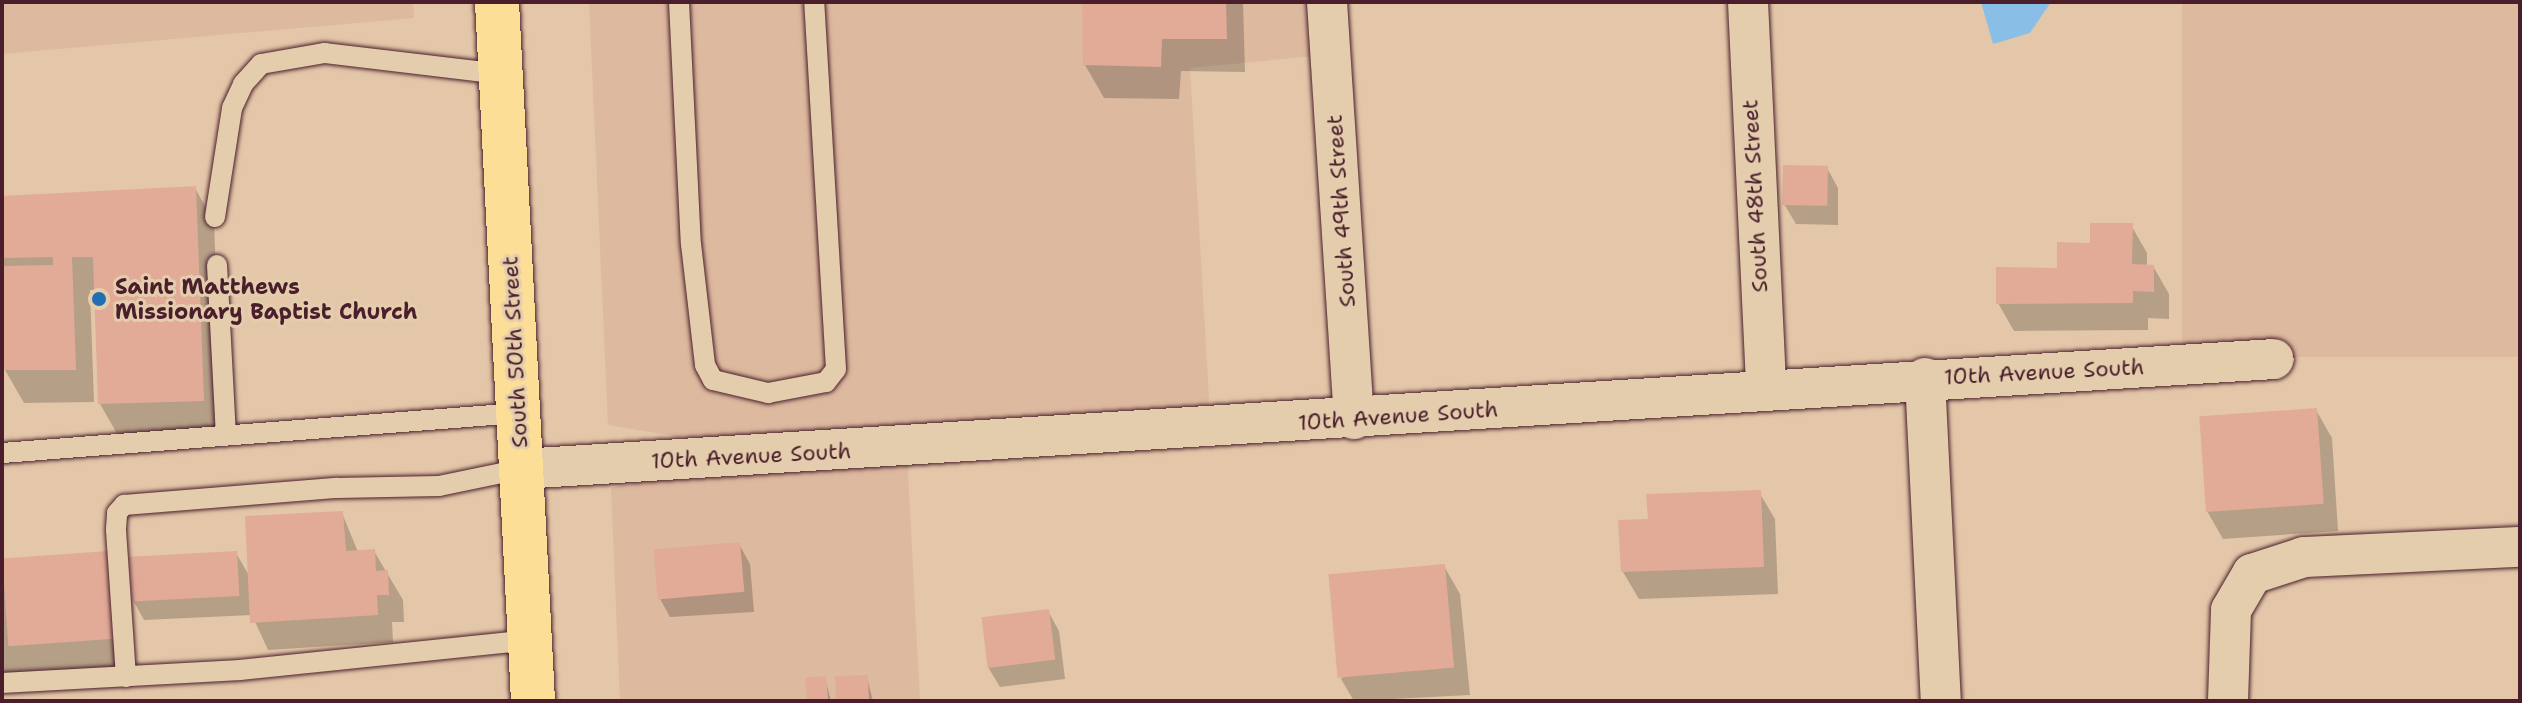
<!DOCTYPE html>
<style>
body{margin:0}
#map{position:relative;width:2522px;height:703px;overflow:hidden;background:#e4c7a9;font-family:"Shantell Sans",sans-serif}
div>[style]{position:absolute}
[style*='--x']{left:calc(var(--x)*1px);top:calc(var(--y)*1px);width:calc(var(--w)*1px);rotate:calc(var(--a)*1deg)}
.built>*{inset:0;background:#ddb99f;transform-origin:0 0}
.water>*{inset:0;background:#89bfe7}
.shadow>*{inset:0;background:#0003}
.building>*{inset:0;background:#e2ab98;transform-origin:0 0}
.roads{filter:drop-shadow(0 0 2px #4a1f2b) drop-shadow(0 0 2px #4a1f2b)}
.service>*{height:20px;margin:-10px;padding:0 10px;transform-origin:10px;border-radius:10px;background:#e4cdad}
.minor>*{height:40px;margin:-20px;padding:0 20px;transform-origin:20px;border-radius:20px;background:#e4cdad}
.primary>*{height:44px;margin:-22px;padding:0 22px;transform-origin:22px;border-radius:22px;background:#fcde96}
.dots>*{width:22px;height:22px;translate:-50% -50%;box-sizing:border-box;border:4px solid #e4cdad;border-radius:50%}
span{translate:-50% -50%;white-space:nowrap;text-align:center;line-height:1.15;-webkit-text-stroke:6px #e4cdad;paint-order:stroke}
.street-label{font-size:22px;color:#4a1f2b}
.poi-label{font-size:22px;color:#4a1f2b;font-weight:700}
.left{translate:0 -50%;text-align:left}
.frame{position:absolute;inset:0;border:4px solid #4a1f2b;pointer-events:none}
</style>
<div id="map">
<div class="built">
<i style="clip-path:polygon(2px 2px,413px 2px,414px 18px,2px 54px)"></i>
<i style="clip-path:polygon(589px 2px,1322px 2px,1326px 55px,1190px 68px,1210px 417px,692px 439px,608px 425px)"></i>
<i style="left:2182px;top:2px;width:338px;height:355px"></i>
<i style="clip-path:polygon(907px 454px,920px 701px,620px 701px,611px 488px,686px 471px)"></i>
</div>
<div class="water">
<i style="clip-path:polygon(1981px 2px,2051px 2px,2030px 33px,1993px 44px)"></i>
</div>
<div class="shadow">
<i style="clip-path:polygon(1084px 2px,1243px 2px,1245px 72px,1181px 71px,1179px 99px,1104px 98px,1085px 65px)"></i>
<i style="clip-path:polygon(1827px 168px,1838px 188px,1838px 225px,1796px 224px,1784px 204px)"></i>
<i style="clip-path:polygon(195px 188px,214px 222px,222px 434px,119px 437px,100px 404px,96px 290px,90px 290px,94px 402px,24px 403px,5px 370px,2px 198px)"></i>
<i style="clip-path:polygon(2131px 225px,2147px 253px,2147px 266px,2153px 266px,2169px 294px,2169px 319px,2148px 318px,2148px 330px,2014px 331px,1998px 303px)"></i>
<i style="clip-path:polygon(2316px 410px,2332px 438px,2338px 531px,2223px 539px,2207px 511px)"></i>
<i style="clip-path:polygon(1759px 492px,1775px 519px,1778px 594px,1639px 599px,1623px 572px,1650px 521px)"></i>
<i style="clip-path:polygon(342px 513px,358px 552px,374px 551px,403px 600px,404px 622px,392px 622px,393px 642px,268px 650px,252px 615px,144px 620px,133px 600px,236px 553px,250px 577px)"></i>
<i style="clip-path:polygon(739px 544px,750px 564px,754px 612px,670px 617px,659px 597px)"></i>
<i style="clip-path:polygon(107px 553px,132px 672px,2px 681px,2px 560px)"></i>
<i style="clip-path:polygon(1444px 566px,1460px 594px,1470px 695px,1354px 701px,1341px 679px)"></i>
<i style="clip-path:polygon(1048px 611px,1059px 631px,1065px 679px,1000px 687px,988px 667px)"></i>
<i style="clip-path:polygon(867px 677px,873px 701px,838px 701px)"></i>
<i style="clip-path:polygon(825px 678px,831px 701px,808px 701px)"></i>
</div>
<div class="building">
<i style="clip-path:polygon(1082px 2px,1226px 2px,1227px 39px,1162px 39px,1161px 67px,1083px 65px)"></i>
<i style="left:1783px;top:165px;width:45px;height:40px;rotate:1deg"></i>
<i style="clip-path:polygon(196px 186px,204px 401px,98px 404px,93px 257px,72px 257px,76px 370px,3px 370px,2px 266px,53px 265px,53px 257px,2px 258px,2px 196px)"></i>
<i style="clip-path:polygon(2090px 223px,2133px 223px,2132px 264px,2154px 265px,2154px 292px,2133px 291px,2133px 303px,1996px 304px,1996px 267px,2057px 268px,2057px 242px,2090px 243px)"></i>
<i style="left:2317px;top:408px;width:96px;height:118px;rotate:86deg"></i>
<i style="clip-path:polygon(1761px 490px,1764px 567px,1621px 572px,1618px 520px,1648px 519px,1646px 494px)"></i>
<i style="clip-path:polygon(343px 511px,346px 551px,375px 549px,376px 571px,388px 570px,389px 595px,377px 595px,378px 615px,250px 623px,245px 516px)"></i>
<i style="left:740px;top:542px;width:50px;height:87px;rotate:85deg"></i>
<i style="left:108px;top:551px;width:88px;height:106px;rotate:86deg"></i>
<i style="left:237px;top:551px;width:45px;height:108px;rotate:87deg"></i>
<i style="left:1445px;top:564px;width:104px;height:117px;rotate:85deg"></i>
<i style="left:1049px;top:609px;width:51px;height:68px;rotate:83deg"></i>
<i style="left:868px;top:675px;width:26px;height:33px;rotate:88deg"></i>
<i style="left:826px;top:676px;width:25px;height:21px;rotate:85deg"></i>
</div>
<div class="roads">
<div class="service">
<i style="--x:679;--y:2;--w:242;--a:87.2"></i>
<i style="--x:691;--y:244;--w:122;--a:83.4"></i>
<i style="--x:705;--y:365;--w:17;--a:62"></i>
<i style="--x:713;--y:380;--w:57;--a:13.3"></i>
<i style="--x:768;--y:393;--w:59;--a:-10.7"></i>
<i style="--x:826;--y:382;--w:16;--a:-52"></i>
<i style="--x:836;--y:369;--w:368;--a:-93.4"></i>
<i style="--x:215;--y:217;--w:110;--a:-81.1"></i>
<i style="--x:232;--y:108;--w:26;--a:-65"></i>
<i style="--x:243;--y:84;--w:27;--a:-48"></i>
<i style="--x:261;--y:64;--w:65;--a:-9.8"></i>
<i style="--x:325;--y:53;--w:176;--a:6.8"></i>
<i style="--x:217;--y:265;--w:170;--a:87"></i>
<i style="--x:2;--y:453;--w:518;--a:-4.43"></i>
<i style="--x:126;--y:677;--w:148;--a:-93.9"></i>
<i style="--x:116;--y:529;--w:16;--a:-86"></i>
<i style="--x:117;--y:513;--w:11;--a:-49"></i>
<i style="--x:124;--y:505;--w:214;--a:-4.6"></i>
<i style="--x:337;--y:488;--w:102;--a:-1.1"></i>
<i style="--x:439;--y:486;--w:84;--a:-11.7"></i>
<i style="--x:2;--y:683;--w:238;--a:-3.1"></i>
<i style="--x:240;--y:670;--w:292;--a:-5.9"></i>
</div>
<div class="minor">
<i style="--x:1327;--y:2;--w:418;--a:86.3"></i>
<i style="--x:1748;--y:2;--w:388;--a:87.3"></i>
<i style="--x:1925;--y:378;--w:323;--a:87.2"></i>
<i style="--x:521;--y:469;--w:1756;--a:-3.59"></i>
<i style="--x:2228;--y:701;--w:91;--a:-88.1"></i>
<i style="--x:2231;--y:610;--w:42;--a:-59.7"></i>
<i style="--x:2252;--y:574;--w:55;--a:-18.1"></i>
<i style="--x:2304;--y:557;--w:216;--a:-2.7"></i>
</div>
<div class="primary">
<i style="--x:497;--y:2;--w:700;--a:87.05"></i>
</div>
</div>
<div class="dots">
<i style="left:99px;top:299px;background:#1f6fb2"></i>
</div>
<div class="street-label">
<span style="left:1755px;top:196px;rotate:-93deg">South 48th Street</span>
<span style="left:1341px;top:211px;rotate:-94deg">South 49th Street</span>
<span style="left:515px;top:352px;rotate:-93deg">South 50th Street</span>
<span style="left:2044px;top:372px;rotate:-3deg">10th Avenue South</span>
<span style="left:1398px;top:416px;rotate:-4deg">10th Avenue South</span>
<span style="left:751px;top:456px;rotate:-3deg">10th Avenue South</span>
</div>
<div class="poi-label">
<span class="left" style="left:115px;top:299px">Saint Matthews<br>Missionary Baptist Church</span>
</div>
<div class="frame"></div>
</div>
